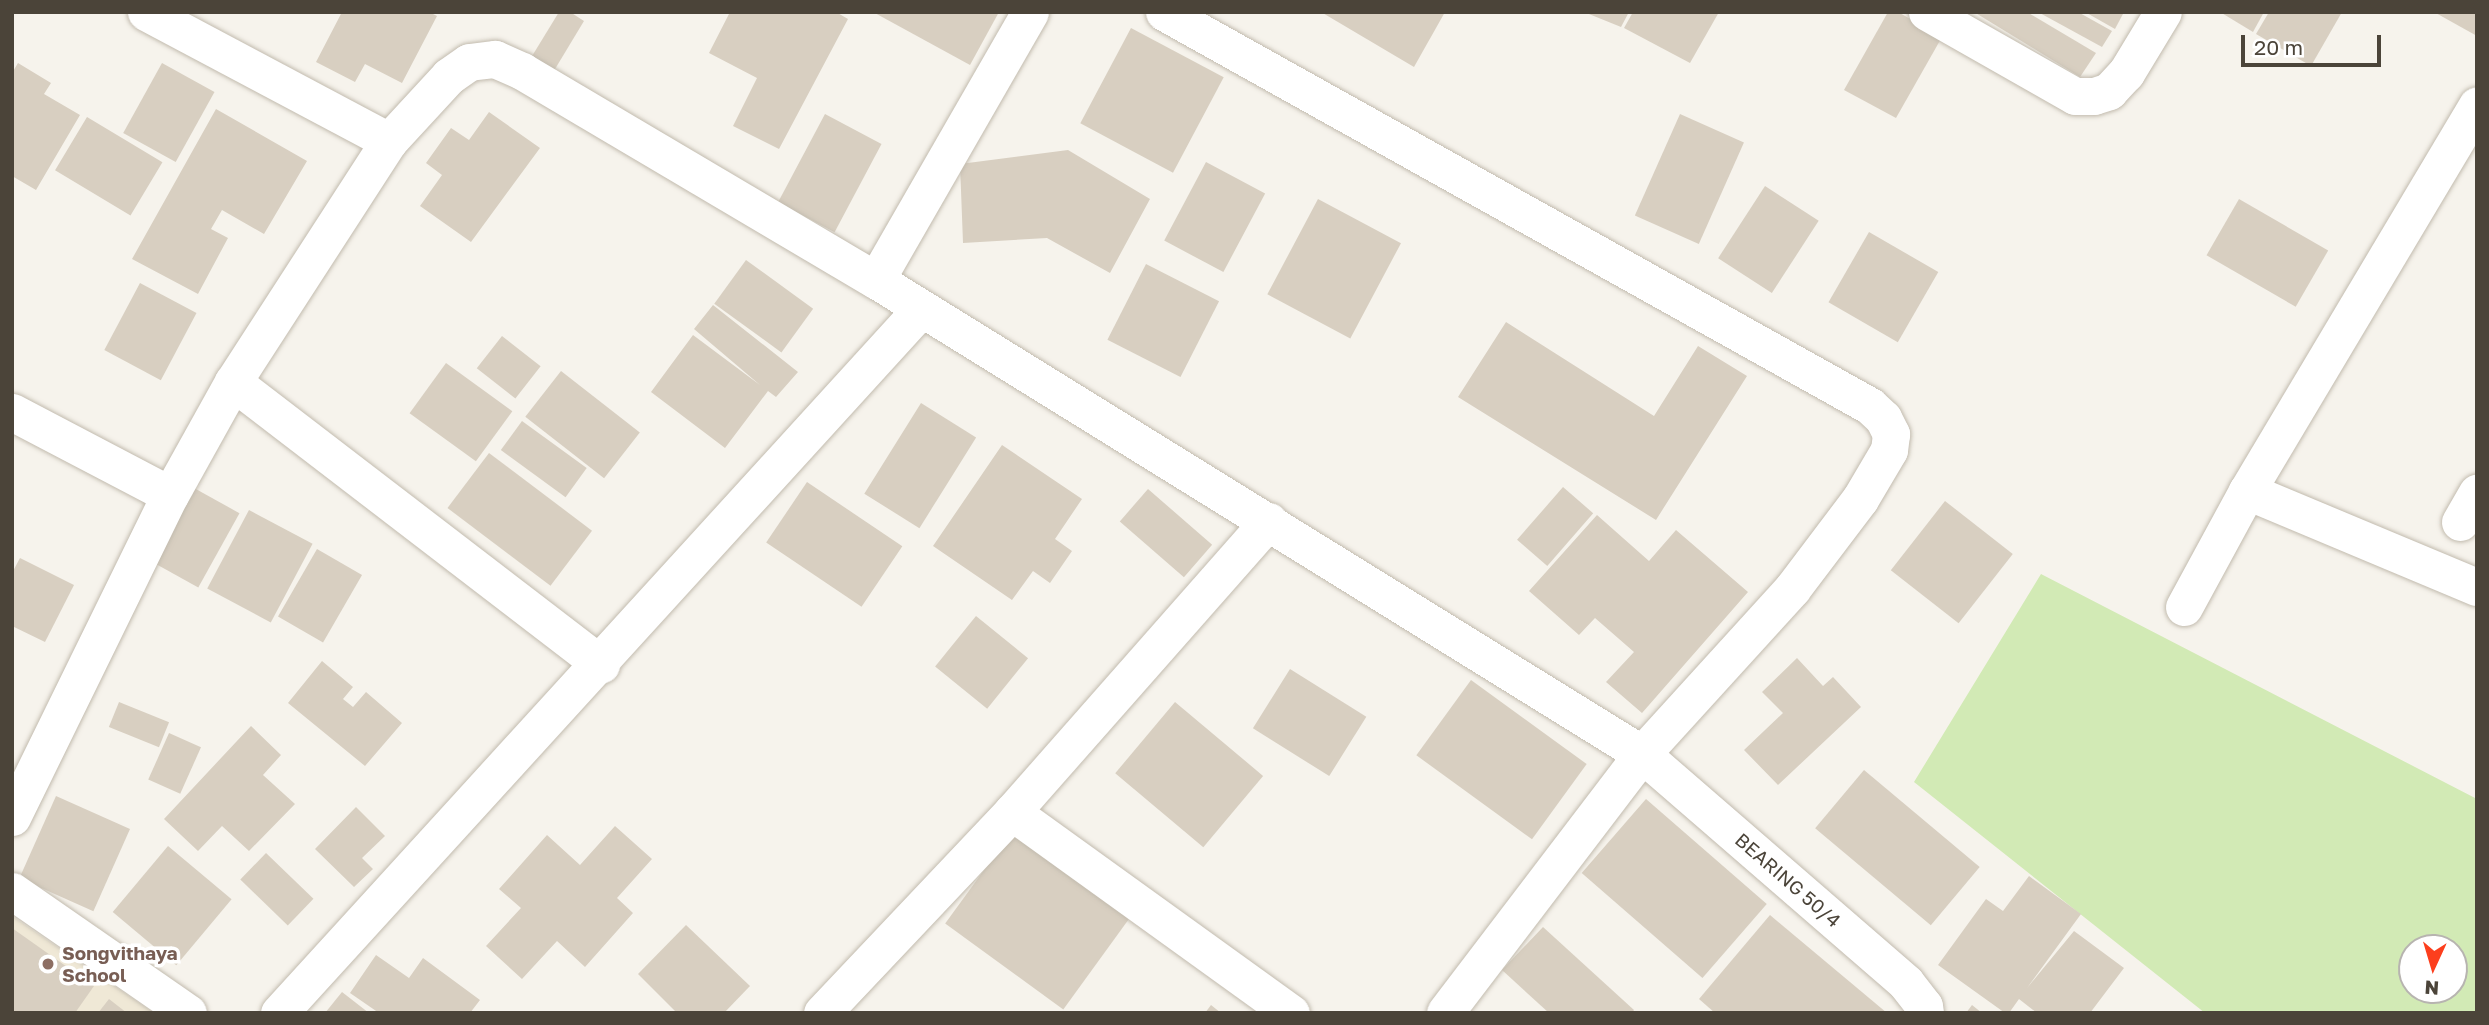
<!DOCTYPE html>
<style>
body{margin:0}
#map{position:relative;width:2489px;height:1025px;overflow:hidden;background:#f6f3ec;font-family:"Golos Text",sans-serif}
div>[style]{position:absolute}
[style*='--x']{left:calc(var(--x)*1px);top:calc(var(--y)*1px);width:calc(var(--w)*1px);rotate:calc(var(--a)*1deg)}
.education>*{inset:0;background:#efe8d6}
.green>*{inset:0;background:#d2eab5}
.building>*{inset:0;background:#d8cfc1;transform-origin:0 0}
.roads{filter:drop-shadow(0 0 2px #c2bbae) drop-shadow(0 0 2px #c2bbae)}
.street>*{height:37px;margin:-18.5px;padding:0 18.5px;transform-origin:18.5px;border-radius:18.5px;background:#fff}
.dots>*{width:19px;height:19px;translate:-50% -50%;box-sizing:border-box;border:4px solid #fff;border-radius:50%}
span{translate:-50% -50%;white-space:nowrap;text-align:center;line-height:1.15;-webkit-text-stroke:7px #fff;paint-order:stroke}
.street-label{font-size:19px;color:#4b4439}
.education-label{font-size:19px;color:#785e54;font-weight:700}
.left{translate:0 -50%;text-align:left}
.frame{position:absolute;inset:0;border:14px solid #4b4439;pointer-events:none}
.north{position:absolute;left:2398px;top:934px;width:70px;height:70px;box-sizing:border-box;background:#fff;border:2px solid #b7b4b0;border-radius:50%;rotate:184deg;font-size:19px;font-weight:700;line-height:28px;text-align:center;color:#4b4439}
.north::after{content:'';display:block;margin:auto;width:24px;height:32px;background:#fc3f1d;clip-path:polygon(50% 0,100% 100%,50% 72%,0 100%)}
.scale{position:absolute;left:2241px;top:35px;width:140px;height:32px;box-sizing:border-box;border:4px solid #4b4439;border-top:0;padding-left:9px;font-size:21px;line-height:24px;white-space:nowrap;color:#4b4439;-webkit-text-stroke:5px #fff;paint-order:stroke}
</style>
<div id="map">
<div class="education">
<i style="clip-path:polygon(12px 916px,154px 1013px,12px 1013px)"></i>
</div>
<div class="green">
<i style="clip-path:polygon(evenodd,2041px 574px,2477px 799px,2477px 1013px,2205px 1013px,1914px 782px,2041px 574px,2412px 948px,2454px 948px,2454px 990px,2412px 990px,2412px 948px)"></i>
</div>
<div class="building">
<i style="clip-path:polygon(342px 12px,429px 12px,437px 16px,402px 83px,365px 64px,355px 82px,316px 62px)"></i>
<i style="clip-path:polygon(559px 12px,570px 12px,584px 21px,552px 74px,529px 61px)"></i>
<i style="clip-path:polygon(730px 12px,836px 12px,848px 19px,779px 149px,733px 126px,757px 78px,709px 53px)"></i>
<i style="clip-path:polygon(873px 12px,999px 12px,970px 65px)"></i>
<i style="clip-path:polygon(1321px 12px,1445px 12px,1414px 67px)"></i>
<i style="clip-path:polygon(1584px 12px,1629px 12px,1621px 27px)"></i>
<i style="clip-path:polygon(1633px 12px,1719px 12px,1690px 63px,1624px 28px)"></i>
<i style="clip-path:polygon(1888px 12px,1898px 12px,1942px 37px,1896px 118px,1844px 90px)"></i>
<i style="clip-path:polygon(1974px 12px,2027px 12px,2096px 53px,2080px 77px)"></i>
<i style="clip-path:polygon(2038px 12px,2078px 12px,2112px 31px,2102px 47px)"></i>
<i style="clip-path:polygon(2085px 12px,2124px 12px,2115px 29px)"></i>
<i style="clip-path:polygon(2220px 12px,2264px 12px,2253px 32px)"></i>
<i style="clip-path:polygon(2269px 12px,2342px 12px,2311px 66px,2256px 34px)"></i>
<i style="clip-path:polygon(2434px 12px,2477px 12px,2477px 36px)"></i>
<i style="left:1131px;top:28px;width:105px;height:108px;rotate:28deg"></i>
<i style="clip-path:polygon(18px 63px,51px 83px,44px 94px,80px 115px,36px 190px,12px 176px,12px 73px)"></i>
<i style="left:162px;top:63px;width:60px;height:80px;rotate:29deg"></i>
<i style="clip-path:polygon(216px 109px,307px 161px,264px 234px,222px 210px,211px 229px,228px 238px,198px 294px,132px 259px)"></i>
<i style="clip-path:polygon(489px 112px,540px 148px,471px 242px,420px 206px,442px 175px,426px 163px,451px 128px,469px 140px)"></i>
<i style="left:825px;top:114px;width:64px;height:100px;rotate:28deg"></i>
<i style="left:1680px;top:114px;width:70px;height:111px;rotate:24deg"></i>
<i style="left:87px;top:117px;width:88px;height:62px;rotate:31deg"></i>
<i style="clip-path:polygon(1068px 150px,1150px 199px,1110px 273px,1047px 238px,963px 243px,960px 164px)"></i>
<i style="left:1206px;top:162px;width:67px;height:89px;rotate:28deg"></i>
<i style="left:1765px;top:186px;width:64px;height:86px;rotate:33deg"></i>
<i style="left:1318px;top:199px;width:94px;height:108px;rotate:28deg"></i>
<i style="left:2239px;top:199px;width:103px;height:65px;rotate:30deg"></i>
<i style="left:1869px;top:232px;width:80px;height:81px;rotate:30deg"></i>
<i style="left:746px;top:260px;width:83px;height:54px;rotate:36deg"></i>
<i style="left:1146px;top:264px;width:82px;height:85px;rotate:27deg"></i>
<i style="left:140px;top:283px;width:64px;height:76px;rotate:28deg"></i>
<i style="clip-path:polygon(713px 305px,798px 372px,776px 397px,768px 391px,725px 448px,651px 392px,693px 335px,760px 385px,694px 329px)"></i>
<i style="clip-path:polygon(1506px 322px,1654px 416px,1698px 346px,1747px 376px,1656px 520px,1458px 397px)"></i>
<i style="left:502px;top:336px;width:49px;height:41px;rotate:38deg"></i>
<i style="left:446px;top:363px;width:82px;height:62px;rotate:36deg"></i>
<i style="left:561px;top:371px;width:100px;height:58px;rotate:38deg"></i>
<i style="left:921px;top:403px;width:65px;height:107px;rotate:32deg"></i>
<i style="left:522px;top:421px;width:80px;height:36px;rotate:36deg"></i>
<i style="clip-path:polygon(1002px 445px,1082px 499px,1055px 539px,1072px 551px,1050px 583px,1033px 571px,1012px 600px,933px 546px)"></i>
<i style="left:489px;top:453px;width:129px;height:69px;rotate:37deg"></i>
<i style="left:807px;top:482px;width:115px;height:73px;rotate:34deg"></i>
<i style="left:1563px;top:487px;width:40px;height:70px;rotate:41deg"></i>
<i style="left:194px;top:488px;width:52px;height:85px;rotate:29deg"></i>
<i style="left:1148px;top:489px;width:85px;height:43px;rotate:41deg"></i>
<i style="left:1945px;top:501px;width:86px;height:88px;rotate:38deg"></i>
<i style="left:249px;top:510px;width:72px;height:89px;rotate:28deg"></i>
<i style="clip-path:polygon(1597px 515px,1649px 561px,1676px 530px,1748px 592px,1642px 713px,1606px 682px,1634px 652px,1595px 618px,1579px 635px,1529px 591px)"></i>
<i style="left:317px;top:549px;width:52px;height:78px;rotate:30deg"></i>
<i style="clip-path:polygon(20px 558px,74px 585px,45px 642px,12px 626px,12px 573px)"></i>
<i style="left:976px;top:616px;width:67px;height:65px;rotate:39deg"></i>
<i style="clip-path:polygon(1797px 658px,1823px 686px,1833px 677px,1861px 707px,1778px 785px,1744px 750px,1783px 713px,1762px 692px)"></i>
<i style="clip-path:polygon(322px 661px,353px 687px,343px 699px,353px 707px,366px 692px,402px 723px,365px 766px,288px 703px)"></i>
<i style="left:1290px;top:669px;width:90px;height:70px;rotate:32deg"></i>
<i style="left:1471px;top:680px;width:143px;height:93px;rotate:36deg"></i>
<i style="left:119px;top:702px;width:54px;height:27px;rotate:22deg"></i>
<i style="left:1175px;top:702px;width:115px;height:93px;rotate:40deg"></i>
<i style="clip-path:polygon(251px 726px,281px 755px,263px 775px,295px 804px,249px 851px,222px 826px,198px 851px,164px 819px)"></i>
<i style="left:169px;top:733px;width:35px;height:51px;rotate:24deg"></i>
<i style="left:1864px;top:770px;width:151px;height:76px;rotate:40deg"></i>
<i style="left:56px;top:796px;width:81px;height:90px;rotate:24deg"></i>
<i style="left:1646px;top:799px;width:160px;height:98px;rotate:41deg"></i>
<i style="clip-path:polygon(356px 807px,385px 836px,362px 858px,373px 869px,354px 887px,315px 849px)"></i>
<i style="clip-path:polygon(615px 826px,652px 859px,617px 898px,633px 913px,585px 967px,557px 941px,522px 979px,486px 946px,521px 908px,499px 889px,547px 835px,580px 865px)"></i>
<i style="left:1011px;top:833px;width:146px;height:112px;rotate:36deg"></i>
<i style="left:168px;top:846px;width:83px;height:86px;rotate:40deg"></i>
<i style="left:266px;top:853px;width:66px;height:37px;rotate:44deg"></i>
<i style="clip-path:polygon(2029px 876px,2081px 914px,2027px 988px,2074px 931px,2124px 968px,2090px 1013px,2037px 1013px,2019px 999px,2009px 1013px,2005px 1013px,1938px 965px,1986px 899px,2003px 911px)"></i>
<i style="clip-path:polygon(1770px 915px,1887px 1013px,1715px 1013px,1699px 999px)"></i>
<i style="clip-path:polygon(686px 925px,750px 986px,724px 1013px,677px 1013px,638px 974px)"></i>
<i style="clip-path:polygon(1543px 927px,1634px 1010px,1632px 1013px,1549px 1013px,1502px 970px)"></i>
<i style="clip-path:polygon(12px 928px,94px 986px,75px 1013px,12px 1013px)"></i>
<i style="clip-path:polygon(376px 955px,409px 978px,423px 958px,480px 1000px,470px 1013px,379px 1013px,350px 993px)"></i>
<i style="clip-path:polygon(342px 992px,369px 1013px,325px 1013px)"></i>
<i style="clip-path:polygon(109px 999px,127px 1013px,98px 1013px)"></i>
<i style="clip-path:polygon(1211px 1005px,1221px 1013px,1205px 1013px)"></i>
<i style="clip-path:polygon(1972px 1005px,1982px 1013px,1966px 1013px)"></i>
</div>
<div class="roads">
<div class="street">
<i style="--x:146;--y:12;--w:275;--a:28"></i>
<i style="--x:1164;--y:12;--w:808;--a:29.16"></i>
<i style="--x:1870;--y:406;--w:18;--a:43"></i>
<i style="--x:1883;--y:418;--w:18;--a:63"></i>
<i style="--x:1891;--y:434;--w:16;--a:97"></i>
<i style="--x:1889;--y:450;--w:57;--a:120.6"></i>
<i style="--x:1860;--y:499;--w:113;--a:127.1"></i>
<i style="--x:1792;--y:589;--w:223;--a:132.3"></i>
<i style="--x:1642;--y:754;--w:325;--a:127.3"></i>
<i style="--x:1927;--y:12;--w:170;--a:29.6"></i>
<i style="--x:2075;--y:96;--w:19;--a:0"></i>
<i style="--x:2094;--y:96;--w:16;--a:-18"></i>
<i style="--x:2109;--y:91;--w:25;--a:-47"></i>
<i style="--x:2126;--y:73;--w:71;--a:-58.8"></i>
<i style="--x:876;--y:280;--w:309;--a:-60.1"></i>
<i style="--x:233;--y:382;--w:464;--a:37.5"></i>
<i style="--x:12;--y:412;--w:178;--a:27.7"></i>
<i style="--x:2247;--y:491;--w:249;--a:22.7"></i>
<i style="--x:2460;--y:522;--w:34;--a:-60"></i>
<i style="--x:2184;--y:607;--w:132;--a:-61.5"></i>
<i style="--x:2247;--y:491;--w:449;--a:-59.2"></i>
<i style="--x:1012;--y:812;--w:344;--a:35.8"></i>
<i style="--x:12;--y:817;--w:359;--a:-63.9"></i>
<i style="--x:170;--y:495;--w:129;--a:-60.9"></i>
<i style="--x:233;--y:382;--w:287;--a:-57.1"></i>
<i style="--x:389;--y:141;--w:88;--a:-47.3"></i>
<i style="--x:449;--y:76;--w:24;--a:-35"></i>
<i style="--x:469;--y:62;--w:26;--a:-7"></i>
<i style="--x:495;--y:59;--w:30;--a:24"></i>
<i style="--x:522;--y:71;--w:411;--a:30.6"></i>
<i style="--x:876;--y:280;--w:901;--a:31.75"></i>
<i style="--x:1642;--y:754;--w:349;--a:40.9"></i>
<i style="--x:1906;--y:983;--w:29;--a:52"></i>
<i style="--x:1924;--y:1006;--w:7;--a:82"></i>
<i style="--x:12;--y:891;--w:214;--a:34.7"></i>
<i style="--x:279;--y:1013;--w:951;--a:-47.64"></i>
<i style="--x:822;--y:1013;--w:277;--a:-46.6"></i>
<i style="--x:1012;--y:812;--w:388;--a:-48.6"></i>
</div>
</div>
<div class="dots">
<i style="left:48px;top:964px;background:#8d6e63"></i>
</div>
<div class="street-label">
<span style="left:1788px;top:880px;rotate:41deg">BEARING 50/4</span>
</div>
<div class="education-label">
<span class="left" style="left:62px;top:964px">Songvithaya<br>School</span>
</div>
<div class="frame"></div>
<div class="north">N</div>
<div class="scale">20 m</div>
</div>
